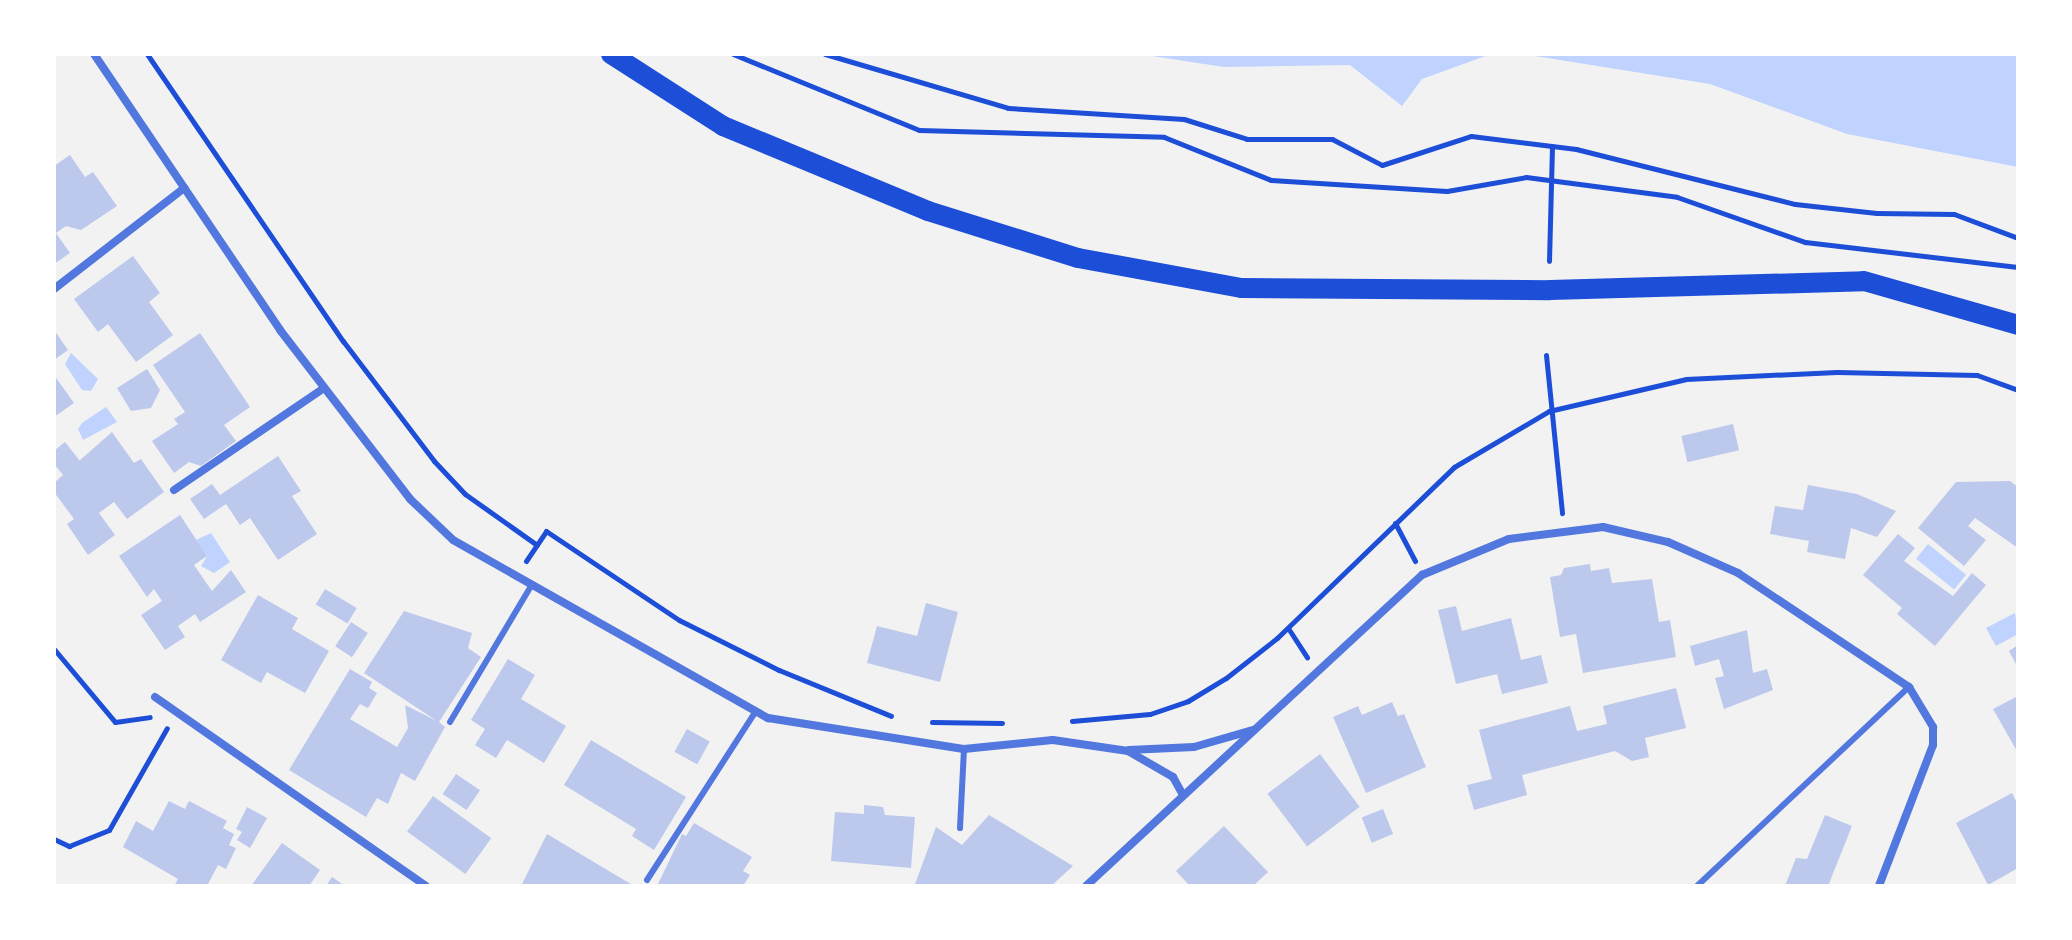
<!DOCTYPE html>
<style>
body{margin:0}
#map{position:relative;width:2072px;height:940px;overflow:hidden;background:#f2f2f2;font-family:Overpass,sans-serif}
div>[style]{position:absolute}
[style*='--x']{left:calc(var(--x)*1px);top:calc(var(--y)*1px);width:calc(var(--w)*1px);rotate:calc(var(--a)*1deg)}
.water>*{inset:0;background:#bfd3fe;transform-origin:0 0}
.building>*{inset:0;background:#bdc9ec;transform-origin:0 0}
.path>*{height:5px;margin:-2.5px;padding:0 2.5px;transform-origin:2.5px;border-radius:2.5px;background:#1d4ed8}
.service>*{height:6px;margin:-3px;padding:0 3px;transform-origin:3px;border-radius:3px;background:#5277de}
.minor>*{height:8px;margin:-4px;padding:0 4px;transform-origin:4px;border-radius:4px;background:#5277de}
.primary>*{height:20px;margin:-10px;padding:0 10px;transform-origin:10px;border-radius:10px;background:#1d4ed8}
span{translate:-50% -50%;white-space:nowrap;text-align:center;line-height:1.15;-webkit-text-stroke:8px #fff;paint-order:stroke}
.frame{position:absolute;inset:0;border:56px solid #fff;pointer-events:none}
</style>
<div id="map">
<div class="water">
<i style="clip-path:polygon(1139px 54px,1491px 54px,1422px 79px,1402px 106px,1350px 65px,1224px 67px)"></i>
<i style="clip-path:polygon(1523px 54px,2018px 54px,2018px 167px,1847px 134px,1710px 84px)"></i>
<i style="clip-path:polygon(71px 353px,98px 379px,91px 391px,82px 390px,65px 364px)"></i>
<i style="clip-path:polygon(106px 407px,117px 422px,83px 440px,78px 429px,82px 423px)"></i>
<i style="clip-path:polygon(211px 533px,230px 562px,214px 573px,201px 566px,207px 556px,196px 540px)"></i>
<i style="left:1928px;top:544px;width:49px;height:19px;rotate:39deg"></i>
<i style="clip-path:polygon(2015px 613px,2018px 634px,1996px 646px,1986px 628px)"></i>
</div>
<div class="building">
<i style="clip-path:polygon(70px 155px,85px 177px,93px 172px,117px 206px,81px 230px,66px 226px,56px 233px,70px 253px,54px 264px,54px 166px)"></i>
<i style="clip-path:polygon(133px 256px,160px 293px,149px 302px,173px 335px,136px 362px,108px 324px,98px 332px,74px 299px)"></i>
<i style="clip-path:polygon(54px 330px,68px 350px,54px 360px)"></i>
<i style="clip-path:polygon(200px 333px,250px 407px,224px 425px,236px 441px,201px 466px,189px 462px,174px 473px,152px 441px,178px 424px,174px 419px,185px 412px,153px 365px)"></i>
<i style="clip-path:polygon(147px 369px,160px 390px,151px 408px,131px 411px,117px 388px)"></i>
<i style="clip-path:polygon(54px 375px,74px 403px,54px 417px)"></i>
<i style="left:1733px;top:424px;width:27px;height:53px;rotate:77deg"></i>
<i style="clip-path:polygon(112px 432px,134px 463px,141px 459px,164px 492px,127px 519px,114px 502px,99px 513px,115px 535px,88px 555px,67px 524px,74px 519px,54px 492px,54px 483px)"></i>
<i style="clip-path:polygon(65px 442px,80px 461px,63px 475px,54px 464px,54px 451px)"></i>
<i style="clip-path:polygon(278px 456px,301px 491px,292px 496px,317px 534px,278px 560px,250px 518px,240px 525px,226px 504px,204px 519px,190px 499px,212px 484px,220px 495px)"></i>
<i style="clip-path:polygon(2010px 481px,2018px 487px,2018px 548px,1975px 518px,1968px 526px,1986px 540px,1964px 566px,1918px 528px,1956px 482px)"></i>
<i style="clip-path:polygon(1808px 485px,1857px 494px,1896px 511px,1877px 537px,1851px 528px,1845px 559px,1807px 552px,1809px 541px,1770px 534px,1775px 506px,1803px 510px)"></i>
<i style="clip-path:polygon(180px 515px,207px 556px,194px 565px,212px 591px,231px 570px,246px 592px,200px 622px,195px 614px,178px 626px,185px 637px,165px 650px,141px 615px,162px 601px,154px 589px,147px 597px,119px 556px)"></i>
<i style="clip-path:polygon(1898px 534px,1915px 548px,1904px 561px,1953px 596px,1972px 573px,1986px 585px,1935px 646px,1897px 614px,1902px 608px,1863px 575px)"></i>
<i style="clip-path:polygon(1590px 564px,1591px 571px,1609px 568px,1612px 583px,1652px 579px,1659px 622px,1670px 620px,1676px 657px,1583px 673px,1576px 634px,1560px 637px,1550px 577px,1561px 575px,1564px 568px)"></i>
<i style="left:325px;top:589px;width:37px;height:18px;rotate:31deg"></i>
<i style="clip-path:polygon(258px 595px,298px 618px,292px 629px,329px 651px,305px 693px,267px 672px,261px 683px,221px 660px)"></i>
<i style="clip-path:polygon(926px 603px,958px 612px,940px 682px,867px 663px,877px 626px,917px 636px)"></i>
<i style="clip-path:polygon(1456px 606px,1462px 631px,1511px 618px,1521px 660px,1541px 655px,1548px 683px,1502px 694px,1497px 674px,1456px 684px,1438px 610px)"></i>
<i style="clip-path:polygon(404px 611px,472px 633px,468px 648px,481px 657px,439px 722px,445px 727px,415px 781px,401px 773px,388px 804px,377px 798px,366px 817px,289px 770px,350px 669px,372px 682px,369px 688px,377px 693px,368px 708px,360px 704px,350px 719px,397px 747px,408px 728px,405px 705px,437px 721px,364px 673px)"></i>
<i style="left:351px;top:622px;width:20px;height:29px;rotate:33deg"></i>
<i style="clip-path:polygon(1747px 630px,1753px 673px,1767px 669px,1773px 690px,1724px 709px,1715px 678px,1724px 676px,1719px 659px,1695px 666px,1690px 646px)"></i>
<i style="clip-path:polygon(2018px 645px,2018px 668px,2009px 651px)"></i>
<i style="clip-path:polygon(508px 659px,535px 675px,521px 699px,566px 726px,544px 763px,507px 740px,496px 758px,475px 745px,485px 729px,471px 720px)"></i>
<i style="clip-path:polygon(1676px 688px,1686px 728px,1645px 738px,1649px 757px,1632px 761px,1615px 751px,1522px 775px,1527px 795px,1474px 810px,1467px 785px,1492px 779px,1479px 730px,1570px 706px,1577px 731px,1607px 724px,1603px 706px)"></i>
<i style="clip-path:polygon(2018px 696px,2018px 753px,1993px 709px)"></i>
<i style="clip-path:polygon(1392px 702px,1398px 716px,1404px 714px,1426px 767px,1366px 793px,1333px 717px,1358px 706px,1362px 715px)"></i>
<i style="left:687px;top:729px;width:26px;height:26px;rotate:29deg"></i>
<i style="clip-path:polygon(591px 740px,686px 797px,654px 850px,632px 836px,636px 829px,564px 785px)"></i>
<i style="left:1320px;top:754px;width:66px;height:66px;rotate:53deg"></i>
<i style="left:456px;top:774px;width:29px;height:24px;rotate:34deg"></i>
<i style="clip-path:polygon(2012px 793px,2018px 805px,2018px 868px,1988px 885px,1956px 823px)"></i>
<i style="left:433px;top:796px;width:72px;height:44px;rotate:36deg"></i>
<i style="clip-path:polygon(169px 801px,185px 809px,189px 801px,227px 821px,223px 828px,234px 834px,229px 845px,236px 848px,226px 869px,218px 865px,207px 886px,174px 886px,178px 879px,123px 847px,136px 821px,153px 831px)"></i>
<i style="clip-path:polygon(864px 805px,883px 807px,885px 815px,915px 817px,911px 868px,831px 861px,835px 812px,864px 814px)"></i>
<i style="clip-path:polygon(247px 807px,267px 818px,250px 848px,237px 840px,242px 832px,236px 829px)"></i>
<i style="left:1383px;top:809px;width:27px;height:23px;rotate:68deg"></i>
<i style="clip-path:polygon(989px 815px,1073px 866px,1051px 886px,915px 884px,936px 827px,962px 845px)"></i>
<i style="clip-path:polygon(1825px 815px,1852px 826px,1828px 886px,1785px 886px,1796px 858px,1807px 859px)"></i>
<i style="clip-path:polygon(694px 823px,752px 857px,743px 871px,750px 875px,743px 886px,657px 886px,682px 834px,686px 836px)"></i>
<i style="clip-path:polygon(1224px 826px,1268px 872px,1253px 886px,1190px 886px,1176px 871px)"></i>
<i style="clip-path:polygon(547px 834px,634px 886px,521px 886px)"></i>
<i style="clip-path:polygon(282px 843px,320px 870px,309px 886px,251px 886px)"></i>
<i style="clip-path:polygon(332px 877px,345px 886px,326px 886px)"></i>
</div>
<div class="path">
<i style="--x:147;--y:54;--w:348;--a:55.7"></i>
<i style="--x:343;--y:341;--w:151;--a:52.8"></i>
<i style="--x:434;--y:461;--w:45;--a:46.8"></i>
<i style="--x:465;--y:494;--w:88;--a:35.3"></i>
<i style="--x:733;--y:54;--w:201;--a:22.2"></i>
<i style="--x:919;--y:130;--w:245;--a:1.6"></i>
<i style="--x:1164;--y:137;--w:115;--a:21.9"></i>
<i style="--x:1271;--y:180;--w:176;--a:3.6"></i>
<i style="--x:1447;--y:191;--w:80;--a:-10"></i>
<i style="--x:1526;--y:177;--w:152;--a:7.5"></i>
<i style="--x:1677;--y:197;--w:136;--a:19.4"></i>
<i style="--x:1805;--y:242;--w:214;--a:6.7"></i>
<i style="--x:825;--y:54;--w:191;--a:16.4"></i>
<i style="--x:1008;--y:108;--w:176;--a:3.6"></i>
<i style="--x:1184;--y:119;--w:66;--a:17.6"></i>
<i style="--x:1247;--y:139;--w:85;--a:0"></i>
<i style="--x:1332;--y:139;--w:56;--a:27.5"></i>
<i style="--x:1382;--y:165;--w:94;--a:-18"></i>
<i style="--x:1471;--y:136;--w:106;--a:7.1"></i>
<i style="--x:1576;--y:149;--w:226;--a:14.1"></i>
<i style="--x:1795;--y:204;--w:82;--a:6.3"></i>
<i style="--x:1877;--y:213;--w:77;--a:0.7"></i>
<i style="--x:1954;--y:214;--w:68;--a:20.6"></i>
<i style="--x:1549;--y:261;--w:115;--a:-88.5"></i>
<i style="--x:1546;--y:355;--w:159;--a:84.2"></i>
<i style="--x:1395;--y:523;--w:43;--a:62.2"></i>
<i style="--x:526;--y:561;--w:36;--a:-56"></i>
<i style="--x:546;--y:531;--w:160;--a:33.8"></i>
<i style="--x:679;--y:620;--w:112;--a:26.6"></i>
<i style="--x:779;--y:670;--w:121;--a:22.3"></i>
<i style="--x:1288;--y:628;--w:35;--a:57"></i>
<i style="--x:54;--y:649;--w:95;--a:50.1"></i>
<i style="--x:115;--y:722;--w:35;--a:-8"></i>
<i style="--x:1072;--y:721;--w:78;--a:-5.1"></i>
<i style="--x:1150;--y:714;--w:40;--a:-18.9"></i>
<i style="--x:1188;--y:701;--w:44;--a:-31.2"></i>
<i style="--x:1226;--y:678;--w:65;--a:-38.1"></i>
<i style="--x:1277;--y:638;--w:246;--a:-44"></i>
<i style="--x:1454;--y:467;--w:110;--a:-30.5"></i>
<i style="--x:1549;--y:411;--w:141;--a:-13.1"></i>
<i style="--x:1686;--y:379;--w:151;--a:-2.7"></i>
<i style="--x:1837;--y:372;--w:140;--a:1.2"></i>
<i style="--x:1977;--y:375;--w:44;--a:20.1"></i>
<i style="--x:932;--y:722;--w:70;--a:0.8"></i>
<i style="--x:54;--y:839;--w:17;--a:25"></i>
<i style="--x:69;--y:846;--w:43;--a:-21.8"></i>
<i style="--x:109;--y:830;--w:117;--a:-60.4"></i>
</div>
<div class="service">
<i style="--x:450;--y:722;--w:156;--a:-59.2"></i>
<i style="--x:960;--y:828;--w:79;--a:-87.1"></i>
<i style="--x:647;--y:880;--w:201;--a:-57.2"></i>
<i style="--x:1697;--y:886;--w:291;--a:-43.2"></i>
</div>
<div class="minor">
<i style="--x:94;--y:54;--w:333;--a:56"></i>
<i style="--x:280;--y:330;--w:213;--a:52.4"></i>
<i style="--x:410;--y:499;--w:59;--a:43.6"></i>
<i style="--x:453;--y:540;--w:362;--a:29.5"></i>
<i style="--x:768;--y:718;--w:198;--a:9"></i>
<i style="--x:964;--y:749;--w:89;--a:-5.8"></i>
<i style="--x:1053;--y:740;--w:76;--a:8.3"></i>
<i style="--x:1128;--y:751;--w:52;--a:30"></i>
<i style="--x:1173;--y:777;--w:21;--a:61"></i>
<i style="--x:54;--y:289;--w:165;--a:-37.8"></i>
<i style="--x:174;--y:490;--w:181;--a:-34.2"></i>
<i style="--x:155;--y:697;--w:330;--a:34.9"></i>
<i style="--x:1129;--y:750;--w:65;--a:-2.6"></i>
<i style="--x:1194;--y:747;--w:61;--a:-16.1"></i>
<i style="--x:1086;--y:886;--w:458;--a:-42.8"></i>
<i style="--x:1422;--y:575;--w:94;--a:-22.5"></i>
<i style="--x:1509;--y:539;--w:95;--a:-7.3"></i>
<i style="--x:1603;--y:527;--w:67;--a:13"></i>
<i style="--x:1668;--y:542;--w:77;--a:23.9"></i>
<i style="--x:1738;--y:573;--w:206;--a:33.7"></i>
<i style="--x:1909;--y:687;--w:47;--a:59"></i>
<i style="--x:1933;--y:727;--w:18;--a:90"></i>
<i style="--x:1933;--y:745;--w:151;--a:111"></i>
</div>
<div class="primary">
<i style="--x:611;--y:54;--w:133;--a:32.7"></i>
<i style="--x:723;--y:126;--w:222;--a:22.5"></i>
<i style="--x:928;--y:211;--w:157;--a:17.4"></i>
<i style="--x:1078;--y:258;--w:166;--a:10.4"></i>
<i style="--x:1241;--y:288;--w:309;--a:0.4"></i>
<i style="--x:1550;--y:290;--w:314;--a:-1.6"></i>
<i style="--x:1864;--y:281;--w:160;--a:15.9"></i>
</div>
<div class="frame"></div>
</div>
